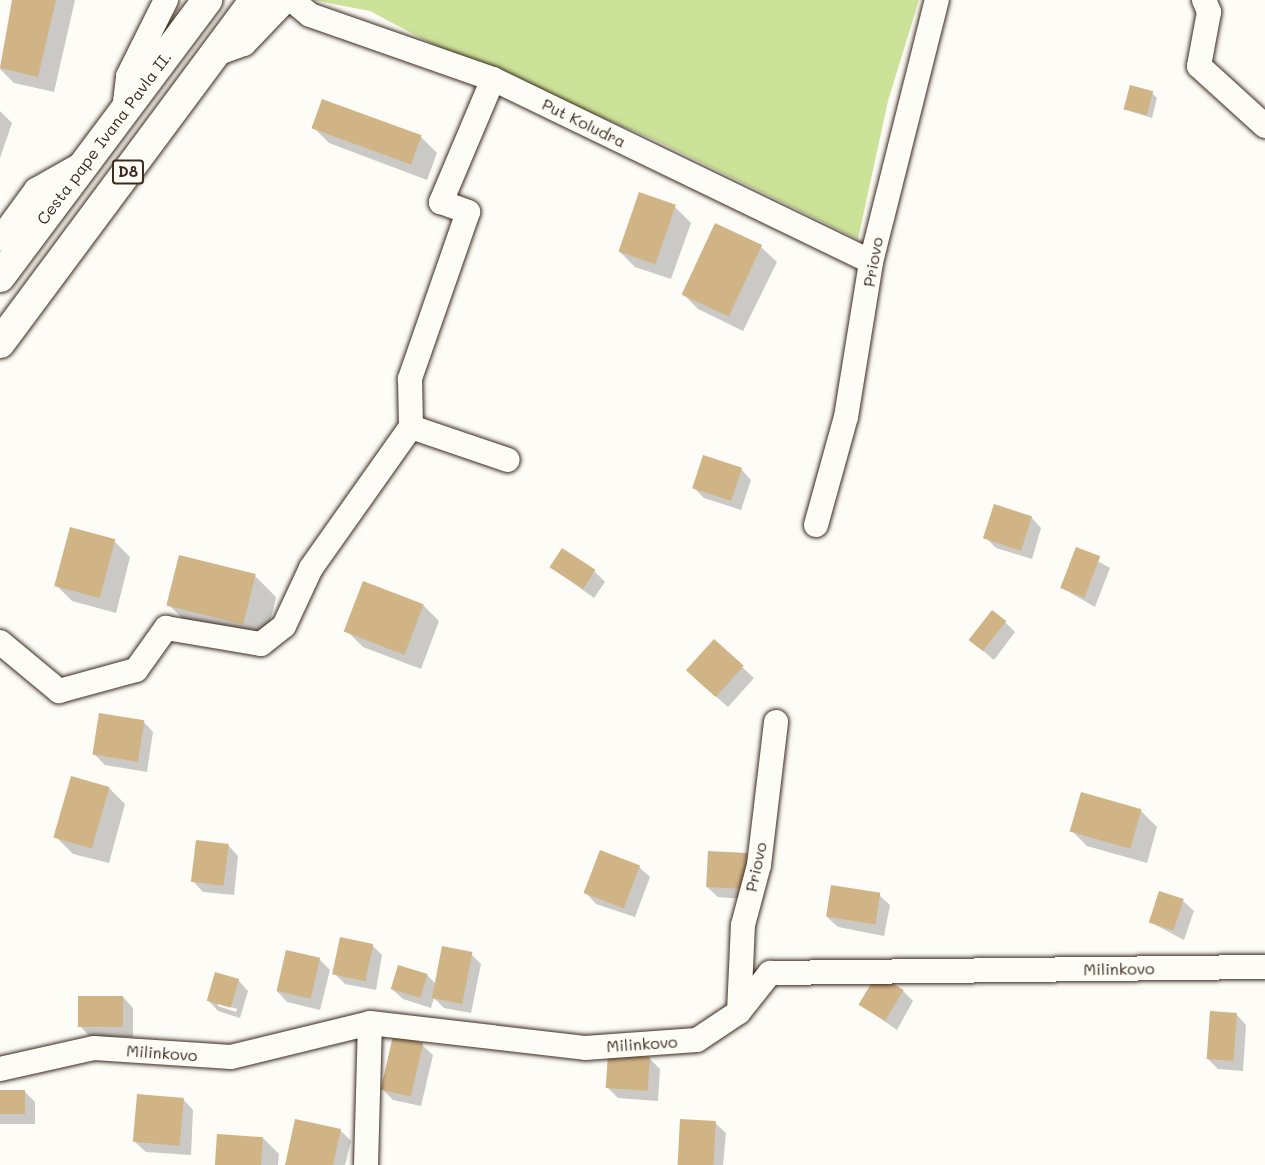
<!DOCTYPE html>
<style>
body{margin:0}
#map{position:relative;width:1265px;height:1165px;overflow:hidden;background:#fdfcf7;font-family:Mali,sans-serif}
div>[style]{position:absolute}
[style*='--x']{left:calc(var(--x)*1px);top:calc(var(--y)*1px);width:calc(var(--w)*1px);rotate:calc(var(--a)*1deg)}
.green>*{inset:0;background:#cbe298}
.shadow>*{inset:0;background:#0003}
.building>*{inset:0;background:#d1b486;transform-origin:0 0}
.roads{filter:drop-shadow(0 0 2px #3b2a1e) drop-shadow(0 0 2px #3b2a1e)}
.minor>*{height:24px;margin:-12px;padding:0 12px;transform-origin:12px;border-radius:12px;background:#fdfcf7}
.major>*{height:30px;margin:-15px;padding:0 15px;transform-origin:15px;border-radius:15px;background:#fdfcf7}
span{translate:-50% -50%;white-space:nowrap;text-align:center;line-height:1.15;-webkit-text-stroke:6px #fdfcf7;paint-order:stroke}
.shield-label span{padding:2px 4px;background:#fdfcf7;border:2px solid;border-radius:4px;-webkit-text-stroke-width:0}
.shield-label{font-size:15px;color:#3b2a1e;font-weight:700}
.street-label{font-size:16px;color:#3b2a1e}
</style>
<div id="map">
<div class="green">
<i style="clip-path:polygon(313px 0,919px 0,888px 101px,858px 239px,655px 140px,445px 51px,370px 11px)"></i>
</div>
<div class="shadow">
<i style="clip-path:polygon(13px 0,75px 0,54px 92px,14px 83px,0 69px)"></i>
<i style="clip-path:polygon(1152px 93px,1157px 98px,1152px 118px,1123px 109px)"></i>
<i style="clip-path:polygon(0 111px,12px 123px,0 158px)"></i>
<i style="clip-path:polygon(313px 127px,421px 137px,437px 153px,427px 180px,329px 143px)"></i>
<i style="clip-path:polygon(640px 194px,675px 207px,691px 223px,671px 279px,635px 267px,619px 251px)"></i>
<i style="clip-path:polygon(761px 247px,777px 262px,743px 331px,698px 309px,682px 293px)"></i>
<i style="clip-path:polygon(741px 469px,751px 480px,741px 510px,704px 498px,694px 488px)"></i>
<i style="clip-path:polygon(1031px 517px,1041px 528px,1032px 559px,996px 548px,985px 537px)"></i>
<i style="clip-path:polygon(114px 541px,130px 557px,116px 613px,72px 601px,56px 585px)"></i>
<i style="clip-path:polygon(1076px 549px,1110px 568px,1095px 607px,1062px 588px)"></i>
<i style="clip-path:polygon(551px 567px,595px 572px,605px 582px,594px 598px)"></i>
<i style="clip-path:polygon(255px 576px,276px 597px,265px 644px,189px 625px,168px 604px)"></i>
<i style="clip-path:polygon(423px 605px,439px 621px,421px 669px,363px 647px,347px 631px)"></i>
<i style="clip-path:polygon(1005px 622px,1015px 632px,994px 660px,970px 640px)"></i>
<i style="clip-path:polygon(714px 641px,754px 678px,728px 707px,698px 681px)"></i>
<i style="clip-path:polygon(143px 721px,153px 732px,147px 772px,105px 765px,94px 754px)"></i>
<i style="clip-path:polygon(109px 788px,125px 804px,109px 863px,73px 854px,57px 838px)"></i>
<i style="clip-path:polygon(1141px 811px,1157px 827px,1147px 863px,1087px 846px,1071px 830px)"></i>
<i style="clip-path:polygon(228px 845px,238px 856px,234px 895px,203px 892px,193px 881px)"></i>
<i style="clip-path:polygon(747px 855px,757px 865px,755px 900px,718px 897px,707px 887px)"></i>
<i style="clip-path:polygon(639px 867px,650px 877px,635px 917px,596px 904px,586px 893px)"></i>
<i style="clip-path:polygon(879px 895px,890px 905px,884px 936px,838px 927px,827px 917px)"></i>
<i style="clip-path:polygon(1183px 901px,1194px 911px,1184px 940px,1150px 922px)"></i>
<i style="clip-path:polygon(372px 945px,382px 955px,376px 990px,345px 984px,334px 973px)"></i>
<i style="clip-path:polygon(287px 951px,320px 960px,330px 970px,320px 1010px,287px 1002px,277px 991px)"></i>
<i style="clip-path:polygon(471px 954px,481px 964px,471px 1013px,444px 1008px,434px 998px,431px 1008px,403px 999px,392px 989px,427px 975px,436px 984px)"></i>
<i style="clip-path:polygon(evenodd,238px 980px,248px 991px,240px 1018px,218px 1011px,208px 1000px,238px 980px,218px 1003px,237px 1009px,236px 1012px,218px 1006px,218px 1003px)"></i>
<i style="clip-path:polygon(903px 991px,913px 1001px,897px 1030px,861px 1005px)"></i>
<i style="clip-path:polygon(123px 997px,133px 1008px,133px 1037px,90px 1037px,80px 1026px)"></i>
<i style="clip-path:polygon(1236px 1014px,1246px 1025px,1243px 1071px,1218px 1069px,1207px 1058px)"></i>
<i style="clip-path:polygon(422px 1045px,433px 1055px,421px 1106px,393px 1100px,382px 1089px)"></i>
<i style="clip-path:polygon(650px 1059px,660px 1069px,658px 1101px,618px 1098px,607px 1087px)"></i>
<i style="clip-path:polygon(0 1092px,25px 1092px,35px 1102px,35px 1124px,0 1124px)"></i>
<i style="clip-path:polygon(183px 1099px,193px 1110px,191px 1155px,146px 1152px,135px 1142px)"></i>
<i style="clip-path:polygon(715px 1123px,726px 1133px,723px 1165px,678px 1165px)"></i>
<i style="clip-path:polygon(340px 1130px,351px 1141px,345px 1165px,286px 1165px)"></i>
<i style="clip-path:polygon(263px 1138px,279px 1154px,278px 1165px,216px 1165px)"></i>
</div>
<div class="building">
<i style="clip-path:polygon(12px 0,56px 0,38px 77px,0 68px)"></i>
<i style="left:1130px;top:85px;width:24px;height:25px;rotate:15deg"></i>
<i style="left:322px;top:99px;width:106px;height:31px;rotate:20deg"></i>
<i style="left:639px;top:192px;width:39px;height:63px;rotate:19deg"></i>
<i style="left:715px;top:223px;width:52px;height:79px;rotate:25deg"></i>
<i style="left:703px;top:455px;width:41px;height:35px;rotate:18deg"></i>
<i style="left:994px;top:504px;width:40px;height:36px;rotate:18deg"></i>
<i style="left:70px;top:527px;width:47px;height:61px;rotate:15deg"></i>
<i style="left:1076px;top:547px;width:26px;height:44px;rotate:21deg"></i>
<i style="left:562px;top:548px;width:40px;height:23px;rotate:33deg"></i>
<i style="left:179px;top:555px;width:79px;height:52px;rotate:14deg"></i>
<i style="left:363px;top:581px;width:65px;height:54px;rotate:21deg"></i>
<i style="left:992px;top:610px;width:18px;height:38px;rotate:38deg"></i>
<i style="left:714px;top:639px;width:40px;height:42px;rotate:42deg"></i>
<i style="left:99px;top:713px;width:46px;height:42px;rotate:9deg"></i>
<i style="left:71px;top:776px;width:40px;height:64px;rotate:16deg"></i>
<i style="left:1081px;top:792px;width:63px;height:41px;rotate:16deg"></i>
<i style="left:196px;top:840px;width:33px;height:42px;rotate:7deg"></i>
<i style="left:600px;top:850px;width:43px;height:46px;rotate:21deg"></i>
<i style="left:708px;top:851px;width:39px;height:36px;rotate:3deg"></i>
<i style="left:831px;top:885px;width:50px;height:32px;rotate:9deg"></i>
<i style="left:1159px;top:891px;width:26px;height:33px;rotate:18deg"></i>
<i style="left:340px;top:937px;width:34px;height:38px;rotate:12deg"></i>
<i style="left:442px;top:946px;width:31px;height:53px;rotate:11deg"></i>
<i style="left:286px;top:950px;width:35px;height:42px;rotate:13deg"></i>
<i style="left:398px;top:965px;width:31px;height:25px;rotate:17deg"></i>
<i style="left:215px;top:972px;width:25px;height:30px;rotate:16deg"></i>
<i style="left:877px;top:974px;width:31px;height:36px;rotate:31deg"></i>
<i style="left:78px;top:996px;width:45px;height:31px"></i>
<i style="left:1210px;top:1011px;width:27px;height:48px;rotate:4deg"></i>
<i style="left:393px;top:1036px;width:31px;height:55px;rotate:13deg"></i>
<i style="left:608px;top:1054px;width:42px;height:34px;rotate:4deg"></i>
<i style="left:0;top:1090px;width:25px;height:24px"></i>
<i style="left:137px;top:1094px;width:47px;height:48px;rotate:5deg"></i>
<i style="clip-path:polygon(295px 1119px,341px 1129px,333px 1165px,285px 1165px)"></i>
<i style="left:680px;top:1119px;width:36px;height:46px;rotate:3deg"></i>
<i style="left:217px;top:1134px;width:46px;height:31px;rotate:4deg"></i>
</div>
<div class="roads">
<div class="minor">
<i style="--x:292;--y:0;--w:23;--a:40"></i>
<i style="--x:310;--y:15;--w:194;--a:19.3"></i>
<i style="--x:493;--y:79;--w:420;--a:25.8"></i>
<i style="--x:1204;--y:0;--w:13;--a:67"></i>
<i style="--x:1209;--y:12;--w:55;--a:100.5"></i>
<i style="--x:1199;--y:66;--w:89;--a:42.3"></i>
<i style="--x:216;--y:54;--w:30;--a:-20"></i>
<i style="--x:244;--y:44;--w:61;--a:-46.3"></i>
<i style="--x:493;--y:79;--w:134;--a:112.9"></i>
<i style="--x:441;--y:202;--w:29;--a:20"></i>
<i style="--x:468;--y:212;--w:177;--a:109.2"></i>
<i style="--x:410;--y:379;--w:48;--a:88.8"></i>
<i style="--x:411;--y:427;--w:102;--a:18.8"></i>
<i style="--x:124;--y:110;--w:34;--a:-83"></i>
<i style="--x:128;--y:76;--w:85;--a:-63.4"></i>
<i style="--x:0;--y:239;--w:61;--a:-53.7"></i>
<i style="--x:36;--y:190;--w:59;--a:-29.6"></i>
<i style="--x:816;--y:525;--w:112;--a:-74.5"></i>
<i style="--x:846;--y:417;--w:157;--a:-80.8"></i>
<i style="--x:871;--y:262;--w:270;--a:-75.9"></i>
<i style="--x:0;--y:642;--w:77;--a:39.7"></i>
<i style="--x:59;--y:691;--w:80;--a:-15.3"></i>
<i style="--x:136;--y:670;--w:52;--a:-54.5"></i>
<i style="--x:166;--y:628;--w:96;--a:9.6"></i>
<i style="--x:261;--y:644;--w:29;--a:-38"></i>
<i style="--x:284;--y:626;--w:64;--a:-65"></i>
<i style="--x:311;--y:568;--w:173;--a:-54.7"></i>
<i style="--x:739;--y:1012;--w:87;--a:-87.4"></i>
<i style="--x:743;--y:925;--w:62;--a:-75.1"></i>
<i style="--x:759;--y:865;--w:144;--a:-83.2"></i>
<i style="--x:0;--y:1069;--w:96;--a:-12.6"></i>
<i style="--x:94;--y:1048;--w:137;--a:3.8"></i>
<i style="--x:231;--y:1057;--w:143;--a:-13.7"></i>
<i style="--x:370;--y:1023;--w:216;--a:6.6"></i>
<i style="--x:585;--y:1048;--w:112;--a:-4.1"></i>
<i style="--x:697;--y:1040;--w:50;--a:-33.7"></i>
<i style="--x:739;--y:1012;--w:50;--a:-51.5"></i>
<i style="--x:770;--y:973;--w:495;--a:-0.7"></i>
<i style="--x:366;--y:1165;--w:142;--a:-88.4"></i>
</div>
<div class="major">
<i style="--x:0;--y:277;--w:346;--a:-53.2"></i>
<i style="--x:0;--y:343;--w:427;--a:-53.4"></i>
</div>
</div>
<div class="shield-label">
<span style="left:128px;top:172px">D8</span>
</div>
<div class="street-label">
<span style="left:584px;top:123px;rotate:26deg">Put Koludra</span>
<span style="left:104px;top:138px;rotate:-53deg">Cesta pape Ivana Pavla II.</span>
<span style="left:873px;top:262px;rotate:-80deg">Priovo</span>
<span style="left:756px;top:867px;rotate:-78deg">Priovo</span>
<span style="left:1119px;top:969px;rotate:-1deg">Milinkovo</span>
<span style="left:642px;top:1044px;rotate:-4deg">Milinkovo</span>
<span style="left:162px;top:1053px;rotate:4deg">Milinkovo</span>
</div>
</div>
